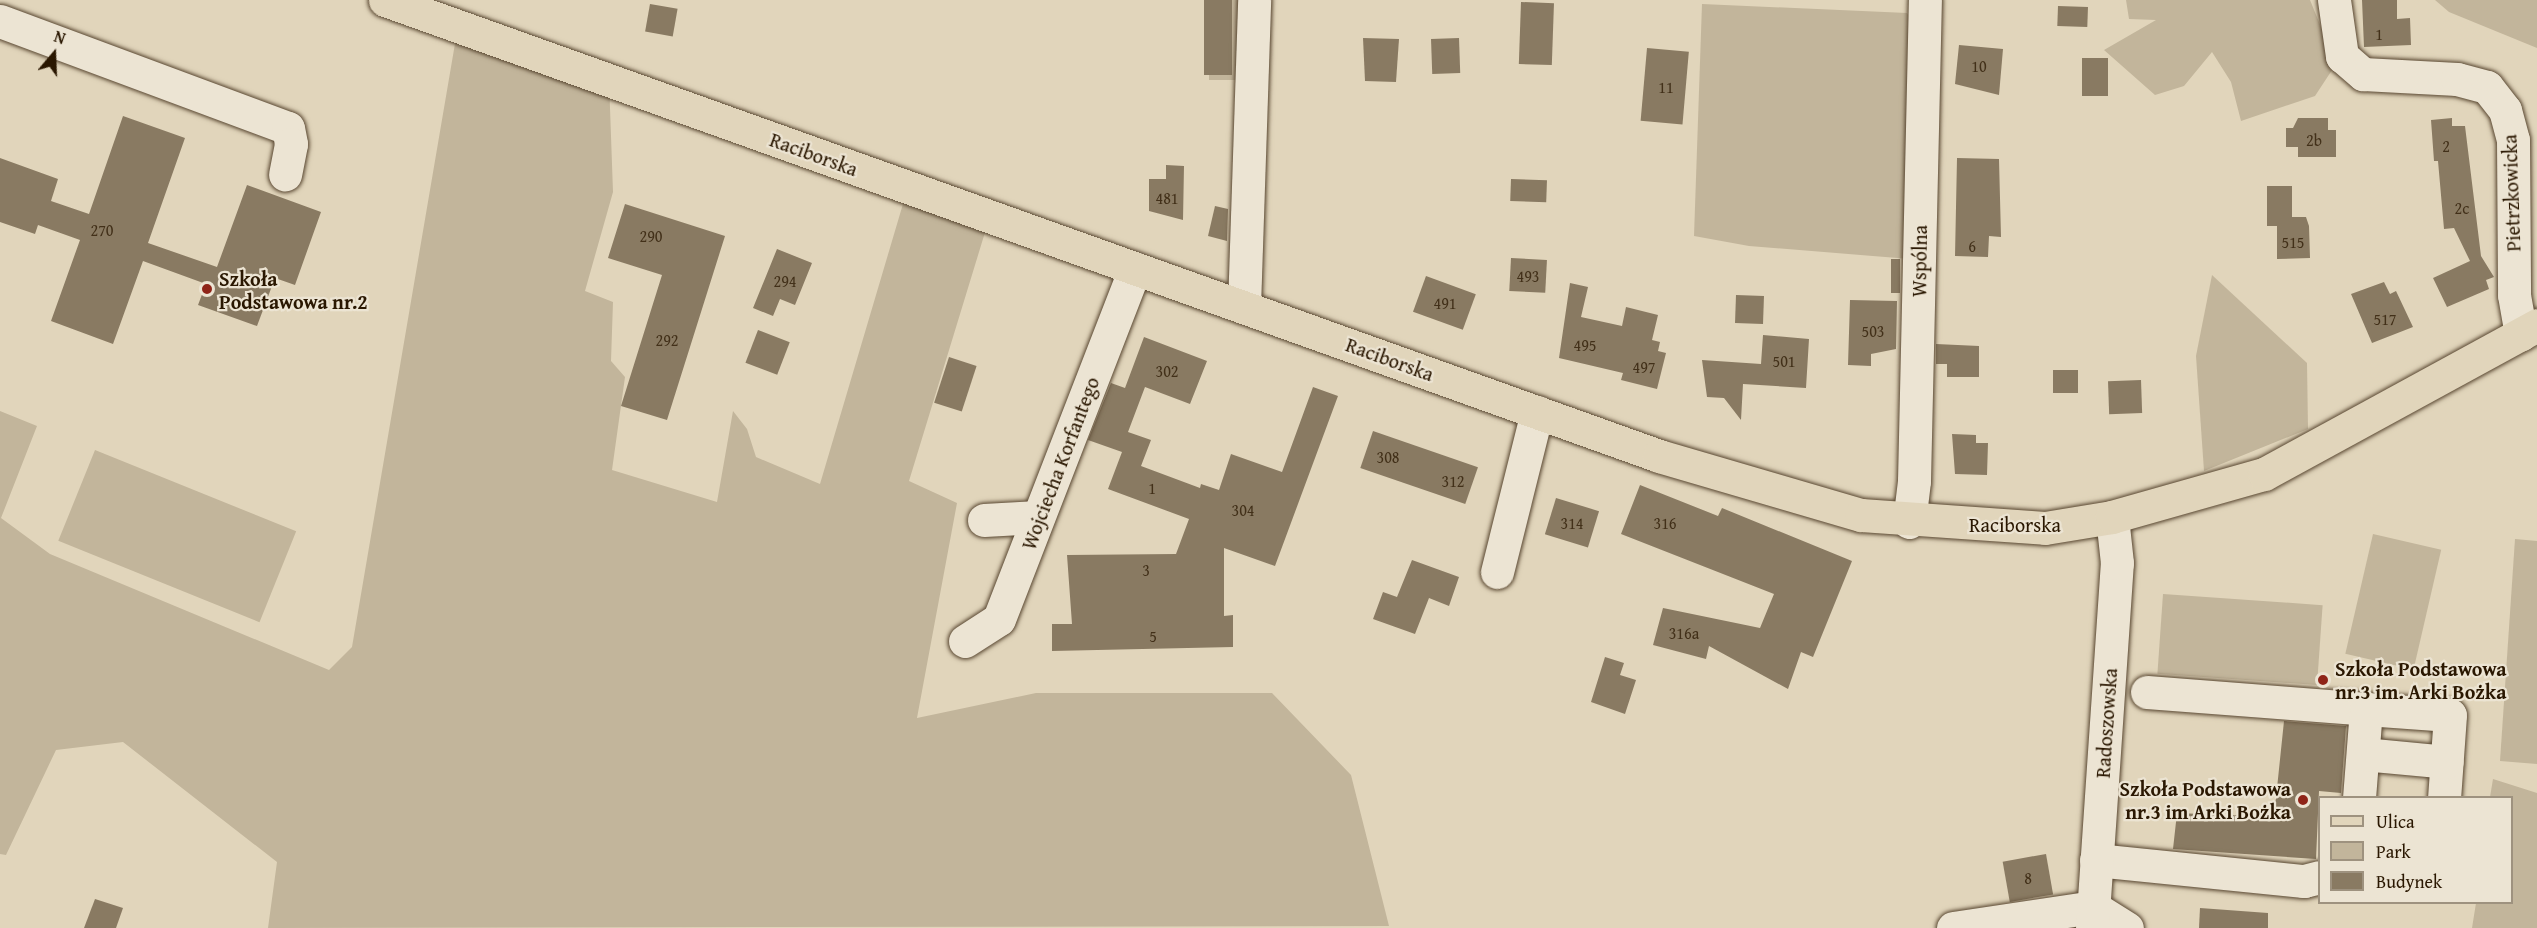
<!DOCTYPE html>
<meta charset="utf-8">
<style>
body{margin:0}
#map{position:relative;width:2537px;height:928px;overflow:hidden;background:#e1d5bb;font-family:"Gentium Book Plus",serif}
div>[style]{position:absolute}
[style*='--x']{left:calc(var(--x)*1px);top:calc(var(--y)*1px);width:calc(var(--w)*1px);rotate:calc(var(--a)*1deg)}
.green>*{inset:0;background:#c2b59b;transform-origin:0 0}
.building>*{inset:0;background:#897a62;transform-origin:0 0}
.roads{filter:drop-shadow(0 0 2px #584630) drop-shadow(0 0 2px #584630)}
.minor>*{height:33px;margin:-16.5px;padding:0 16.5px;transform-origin:16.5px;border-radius:16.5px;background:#ece4d3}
.major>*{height:33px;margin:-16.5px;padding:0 16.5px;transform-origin:16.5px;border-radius:16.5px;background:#e1d5bb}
.dots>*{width:16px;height:16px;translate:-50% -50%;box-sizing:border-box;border:3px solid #ece4d3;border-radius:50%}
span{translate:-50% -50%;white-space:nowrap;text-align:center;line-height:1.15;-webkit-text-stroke:4.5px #ece4d3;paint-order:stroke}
.number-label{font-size:16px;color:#423019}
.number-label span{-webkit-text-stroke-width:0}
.street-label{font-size:20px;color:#2a1701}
.poi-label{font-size:20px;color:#2a1701;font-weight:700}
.left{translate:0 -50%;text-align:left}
.right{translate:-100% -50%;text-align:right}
.legend{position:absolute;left:2318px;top:796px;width:195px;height:108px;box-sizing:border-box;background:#ece4d3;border:2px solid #9e927f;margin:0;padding:8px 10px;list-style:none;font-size:18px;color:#2a1701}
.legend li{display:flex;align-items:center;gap:12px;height:30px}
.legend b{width:30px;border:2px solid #9e927f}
.north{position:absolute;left:24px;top:24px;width:60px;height:60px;-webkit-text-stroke:4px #ece4d3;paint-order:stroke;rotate:19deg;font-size:16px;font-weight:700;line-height:24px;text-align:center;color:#2a1701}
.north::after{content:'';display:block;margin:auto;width:21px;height:27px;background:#2a1701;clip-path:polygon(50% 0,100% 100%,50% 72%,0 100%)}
</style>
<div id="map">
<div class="green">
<i style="left:1209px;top:0;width:30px;height:80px"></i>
<i style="clip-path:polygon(2126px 0,2310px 0,2336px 64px,2315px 96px,2241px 121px,2231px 82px,2212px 52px,2184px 86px,2155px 95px,2104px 50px,2156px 20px,2129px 19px)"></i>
<i style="clip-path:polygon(2435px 0,2537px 0,2537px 48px,2449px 12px)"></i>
<i style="clip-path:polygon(1702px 4px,1907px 13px,1917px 29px,1910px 259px,1749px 246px,1694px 236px)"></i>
<i style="clip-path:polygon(458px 26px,609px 80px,613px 192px,585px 291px,613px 302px,611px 361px,625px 377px,612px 470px,717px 502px,733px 411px,747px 429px,756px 457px,820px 484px,908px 187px,990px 216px,909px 481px,957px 503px,917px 718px,1036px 693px,1272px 693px,1351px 775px,1389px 926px,268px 928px,277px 862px,123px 742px,56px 750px,6px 855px,0 854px,0 411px,37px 426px,1px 518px,50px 554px,329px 670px,352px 647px)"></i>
<i style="clip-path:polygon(2212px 275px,2307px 363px,2308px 429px,2204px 471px,2196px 356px)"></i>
<i style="left:95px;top:450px;width:217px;height:98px;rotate:22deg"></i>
<i style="left:2373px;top:534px;width:70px;height:123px;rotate:13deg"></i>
<i style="clip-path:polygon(2515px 539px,2537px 541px,2537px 764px,2500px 761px)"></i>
<i style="left:2163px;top:594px;width:160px;height:80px;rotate:4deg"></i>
<i style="clip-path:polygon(2493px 779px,2537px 793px,2537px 928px,2472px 928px,2476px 903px,2512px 902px,2512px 798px,2490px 797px)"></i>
</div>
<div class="building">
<i style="left:1204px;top:0;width:28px;height:75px"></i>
<i style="clip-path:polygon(2362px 0,2397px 0,2397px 19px,2410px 18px,2411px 45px,2364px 47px)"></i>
<i style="left:1521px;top:2px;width:33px;height:62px;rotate:2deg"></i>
<i style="left:650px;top:4px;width:28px;height:28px;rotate:10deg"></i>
<i style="left:2058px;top:6px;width:30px;height:20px;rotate:2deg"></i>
<i style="clip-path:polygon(1363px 38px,1399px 39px,1396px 82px,1365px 81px)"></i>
<i style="left:1459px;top:38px;width:35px;height:28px;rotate:88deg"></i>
<i style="clip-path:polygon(1959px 45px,2003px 49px,1999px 95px,1955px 84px)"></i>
<i style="left:1647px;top:48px;width:42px;height:73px;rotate:5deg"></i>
<i style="left:2082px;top:58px;width:26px;height:38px"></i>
<i style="clip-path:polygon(123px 116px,185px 138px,148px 243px,217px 267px,247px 185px,321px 212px,295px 285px,275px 278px,257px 326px,198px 305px,206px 284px,143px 261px,113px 344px,51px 321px,80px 240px,38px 225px,35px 234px,0 222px,0 158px,58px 179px,51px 201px,89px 214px)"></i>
<i style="clip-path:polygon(2298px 118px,2328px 118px,2328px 130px,2336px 130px,2336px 157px,2298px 157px,2298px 147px,2286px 147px,2286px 128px,2293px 128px)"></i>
<i style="clip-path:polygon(2452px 118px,2452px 126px,2465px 126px,2481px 256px,2494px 277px,2486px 280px,2489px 289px,2447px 307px,2433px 278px,2470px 261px,2454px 228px,2444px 229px,2438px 161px,2434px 161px,2431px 120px)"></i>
<i style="clip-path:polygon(1957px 158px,1999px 159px,2001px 237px,1989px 236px,1988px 257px,1955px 256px)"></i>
<i style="clip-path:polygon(1166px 165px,1184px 166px,1183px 220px,1149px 211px,1149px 179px,1166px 179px)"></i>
<i style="left:1511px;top:179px;width:36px;height:22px;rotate:2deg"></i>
<i style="clip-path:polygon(2267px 186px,2292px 186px,2292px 217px,2306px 217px,2309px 226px,2310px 258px,2277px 259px,2277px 226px,2267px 226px)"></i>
<i style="clip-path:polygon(625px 204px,725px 236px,667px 420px,621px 406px,662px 275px,608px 258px)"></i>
<i style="clip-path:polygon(1215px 206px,1228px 209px,1227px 241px,1208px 236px)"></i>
<i style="clip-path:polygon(777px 249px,812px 263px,795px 305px,780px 299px,773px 316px,753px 308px)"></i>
<i style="left:1511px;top:258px;width:36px;height:33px;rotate:3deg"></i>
<i style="left:1891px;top:259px;width:9px;height:34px"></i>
<i style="left:1426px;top:276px;width:53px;height:38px;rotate:20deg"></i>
<i style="clip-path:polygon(2384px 282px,2390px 294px,2396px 291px,2413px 327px,2372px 343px,2351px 294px)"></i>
<i style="clip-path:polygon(1570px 283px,1588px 287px,1581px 317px,1622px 326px,1626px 307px,1658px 315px,1652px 340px,1660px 342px,1658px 351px,1666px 353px,1657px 389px,1621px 380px,1623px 373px,1559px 358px)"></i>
<i style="left:1736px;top:295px;width:28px;height:28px;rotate:2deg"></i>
<i style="clip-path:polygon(1850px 300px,1897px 301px,1896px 349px,1871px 354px,1871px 366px,1848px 365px)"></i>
<i style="left:758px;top:330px;width:34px;height:35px;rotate:21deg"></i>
<i style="clip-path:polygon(1763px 335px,1809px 339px,1806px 388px,1743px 384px,1741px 420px,1724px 398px,1707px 397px,1702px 360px,1761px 364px)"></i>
<i style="clip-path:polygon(1144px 337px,1207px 361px,1190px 404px,1145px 387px,1128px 432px,1151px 440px,1141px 466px,1200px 488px,1201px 484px,1219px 490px,1231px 454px,1282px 472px,1313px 387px,1338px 396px,1275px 566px,1224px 548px,1224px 616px,1233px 615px,1233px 647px,1052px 651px,1052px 624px,1072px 624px,1067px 555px,1176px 554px,1189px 519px,1108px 489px,1122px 452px,1088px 440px,1111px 383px,1125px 388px)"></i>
<i style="clip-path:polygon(1936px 344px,1979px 346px,1979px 377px,1947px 377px,1947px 364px,1936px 364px)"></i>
<i style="left:949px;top:357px;width:29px;height:48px;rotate:18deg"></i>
<i style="left:2053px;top:370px;width:25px;height:23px"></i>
<i style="left:2141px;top:380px;width:33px;height:33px;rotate:88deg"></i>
<i style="left:1373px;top:431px;width:111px;height:39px;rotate:19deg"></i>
<i style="clip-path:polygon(1952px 434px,1976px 435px,1976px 443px,1988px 443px,1987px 475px,1955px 474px)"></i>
<i style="clip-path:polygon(1640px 485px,1718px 516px,1722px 508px,1852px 561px,1813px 657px,1801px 652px,1788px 689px,1709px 646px,1706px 659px,1653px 645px,1663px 608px,1760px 628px,1774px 594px,1621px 534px)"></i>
<i style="left:1556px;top:498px;width:45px;height:38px;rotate:17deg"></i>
<i style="clip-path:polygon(1412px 560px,1459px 577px,1449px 606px,1429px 598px,1415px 634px,1373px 619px,1383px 592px,1397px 597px)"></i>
<i style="clip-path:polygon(1605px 657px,1624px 663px,1620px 675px,1636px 680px,1625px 714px,1591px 702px)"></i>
<i style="clip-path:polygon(2284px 721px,2346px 726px,2341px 793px,2319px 791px,2316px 859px,2173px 849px,2177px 813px,2274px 817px)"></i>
<i style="left:2046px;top:854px;width:41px;height:44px;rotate:80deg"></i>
<i style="clip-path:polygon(95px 899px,123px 908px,116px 928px,84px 928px)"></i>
<i style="clip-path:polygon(2200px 908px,2268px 913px,2268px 928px,2199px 928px)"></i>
</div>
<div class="roads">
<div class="minor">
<i style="--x:2334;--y:0;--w:57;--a:81.9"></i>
<i style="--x:2342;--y:56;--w:28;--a:41"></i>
<i style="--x:2363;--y:74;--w:94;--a:3"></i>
<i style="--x:2457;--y:79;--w:31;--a:15"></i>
<i style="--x:2487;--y:87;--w:29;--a:52"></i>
<i style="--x:2505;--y:110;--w:31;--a:75"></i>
<i style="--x:2513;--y:140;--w:155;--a:89.6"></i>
<i style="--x:2514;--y:295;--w:40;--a:80"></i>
<i style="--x:0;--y:21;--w:307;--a:20.4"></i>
<i style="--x:288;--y:128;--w:16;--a:79"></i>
<i style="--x:291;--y:144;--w:31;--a:101"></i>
<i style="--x:1244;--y:307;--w:307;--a:-88.1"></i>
<i style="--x:984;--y:520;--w:54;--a:-3.2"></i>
<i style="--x:1909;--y:522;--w:41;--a:-83"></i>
<i style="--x:1914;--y:481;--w:481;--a:-88.7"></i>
<i style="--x:1497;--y:572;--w:165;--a:-76"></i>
<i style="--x:965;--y:641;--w:40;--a:-32.9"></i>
<i style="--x:999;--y:619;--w:376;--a:-68.8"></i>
<i style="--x:2147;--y:692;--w:220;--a:4.4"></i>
<i style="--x:2366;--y:709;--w:89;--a:94.5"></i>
<i style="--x:2366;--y:709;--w:84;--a:4.1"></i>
<i style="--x:2450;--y:715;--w:83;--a:94.1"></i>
<i style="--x:2363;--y:754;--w:84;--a:5.4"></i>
<i style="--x:2096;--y:860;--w:209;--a:5.8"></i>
<i style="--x:2304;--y:881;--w:16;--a:-14"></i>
<i style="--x:1953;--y:928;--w:142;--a:-8.5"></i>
<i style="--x:2093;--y:907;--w:40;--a:32"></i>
<i style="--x:2092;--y:928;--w:366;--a:-86.1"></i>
<i style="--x:2117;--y:563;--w:46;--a:-96.2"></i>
</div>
<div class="major">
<i style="--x:385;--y:0;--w:1353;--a:19.69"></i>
<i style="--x:1659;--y:456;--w:210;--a:16.3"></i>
<i style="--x:1861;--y:515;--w:184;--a:4"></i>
<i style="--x:2045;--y:528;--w:68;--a:-9.3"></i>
<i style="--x:2112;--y:517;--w:158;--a:-15.8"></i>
<i style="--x:2264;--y:474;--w:311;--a:-28.6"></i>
</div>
</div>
<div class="dots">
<i style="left:207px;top:289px;background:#8f2418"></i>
<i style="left:2323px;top:680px;background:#8f2418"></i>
<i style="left:2303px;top:800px;background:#8f2418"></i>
</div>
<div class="number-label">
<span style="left:2379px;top:34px">1</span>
<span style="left:1979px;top:66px">10</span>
<span style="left:1666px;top:87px">11</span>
<span style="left:2314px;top:140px">2b</span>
<span style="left:2446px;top:146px">2</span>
<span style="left:1167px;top:198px">481</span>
<span style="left:2462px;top:208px">2c</span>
<span style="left:102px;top:230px">270</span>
<span style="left:651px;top:236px">290</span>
<span style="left:2293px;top:242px">515</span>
<span style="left:1972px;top:246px">6</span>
<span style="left:1528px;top:276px">493</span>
<span style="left:785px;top:281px">294</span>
<span style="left:1445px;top:303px">491</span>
<span style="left:2385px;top:319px">517</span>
<span style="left:1873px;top:331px">503</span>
<span style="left:667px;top:340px">292</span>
<span style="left:1585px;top:345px">495</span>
<span style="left:1784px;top:361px">501</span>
<span style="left:1644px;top:367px">497</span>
<span style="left:1167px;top:371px">302</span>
<span style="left:1388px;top:457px">308</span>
<span style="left:1453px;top:481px">312</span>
<span style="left:1152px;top:488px">1</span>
<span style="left:1243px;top:510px">304</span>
<span style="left:1572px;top:523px">314</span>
<span style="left:1665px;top:523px">316</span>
<span style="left:1146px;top:570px">3</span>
<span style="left:1684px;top:633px">316a</span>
<span style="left:1153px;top:636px">5</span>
<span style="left:2028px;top:878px">8</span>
</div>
<div class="street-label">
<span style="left:814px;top:154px;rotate:20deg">Raciborska</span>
<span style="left:2511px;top:193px;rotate:-92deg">Pietrzkowicka</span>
<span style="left:1919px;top:261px;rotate:-89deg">Wspólna</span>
<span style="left:1390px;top:359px;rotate:20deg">Raciborska</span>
<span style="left:1060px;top:463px;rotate:-69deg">Wojciecha Korfantego</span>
<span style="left:2015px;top:524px">Raciborska</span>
<span style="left:2106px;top:723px;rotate:-86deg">Radoszowska</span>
</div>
<div class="poi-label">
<span class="left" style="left:219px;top:290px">Szkoła<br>Podstawowa nr.2</span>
<span class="left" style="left:2335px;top:680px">Szkoła Podstawowa<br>nr.3 im. Arki Bożka</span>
<span class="right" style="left:2291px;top:800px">Szkoła Podstawowa<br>nr.3 im Arki Bożka</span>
</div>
<ul class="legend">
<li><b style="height:8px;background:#e1d5bb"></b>Ulica</li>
<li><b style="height:16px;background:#c2b59b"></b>Park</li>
<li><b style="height:16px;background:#897a62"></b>Budynek</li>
</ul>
<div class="north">N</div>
</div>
